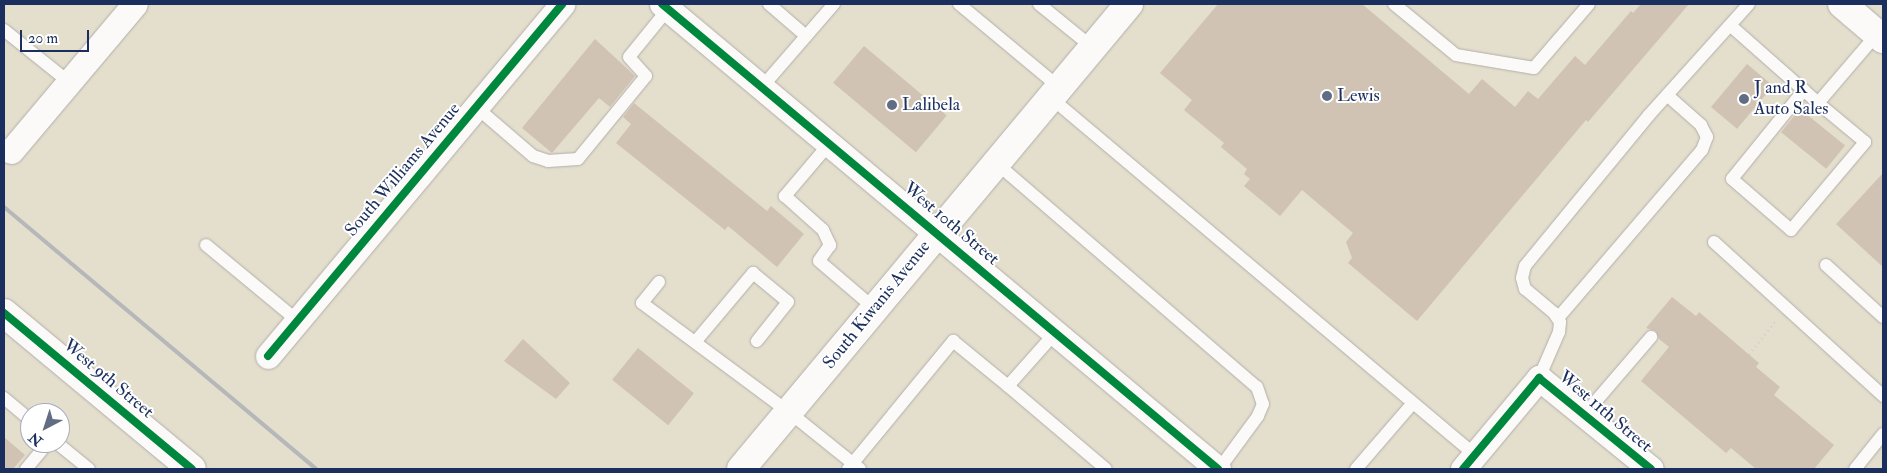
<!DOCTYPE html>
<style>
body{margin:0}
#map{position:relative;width:1887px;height:473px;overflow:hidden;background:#e4decd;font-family:"IM FELL Double Pica",serif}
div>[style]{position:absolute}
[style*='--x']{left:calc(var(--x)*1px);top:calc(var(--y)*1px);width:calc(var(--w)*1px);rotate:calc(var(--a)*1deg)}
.building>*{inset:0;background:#d1c3b3;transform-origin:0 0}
.path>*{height:3px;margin-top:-1.5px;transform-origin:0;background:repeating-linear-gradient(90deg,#d3d2d0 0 1px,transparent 0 5px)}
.roads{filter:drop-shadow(0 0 1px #b1afa9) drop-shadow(0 0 1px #b1afa9)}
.service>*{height:12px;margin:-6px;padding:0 6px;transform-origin:6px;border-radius:6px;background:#fbfaf8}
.minor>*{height:25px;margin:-12.5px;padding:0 12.5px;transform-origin:12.5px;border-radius:12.5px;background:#fbfaf8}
.tertiary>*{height:28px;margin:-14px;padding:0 14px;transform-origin:14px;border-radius:14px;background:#fbfaf8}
.secondary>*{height:28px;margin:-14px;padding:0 14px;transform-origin:14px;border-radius:14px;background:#fbfaf8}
.primary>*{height:28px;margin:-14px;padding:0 14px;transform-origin:14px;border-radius:14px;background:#fbfaf8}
.rail>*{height:4px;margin:-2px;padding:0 2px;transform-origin:2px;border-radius:2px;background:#b5b7b9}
.cycleway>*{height:8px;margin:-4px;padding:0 4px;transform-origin:4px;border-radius:4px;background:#00873e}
.dots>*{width:14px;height:14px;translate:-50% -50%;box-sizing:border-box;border:2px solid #fff;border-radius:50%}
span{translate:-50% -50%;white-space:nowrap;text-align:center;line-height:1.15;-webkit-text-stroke:4px #fff;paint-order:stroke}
.poi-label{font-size:18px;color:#1b2f5e}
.left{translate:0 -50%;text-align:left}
.street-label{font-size:18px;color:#1b2f5e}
.frame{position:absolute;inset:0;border:5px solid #1b2f5e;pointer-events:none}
.north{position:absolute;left:20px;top:403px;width:50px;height:50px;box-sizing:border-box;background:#fff;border:1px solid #a4acbf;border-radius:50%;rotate:220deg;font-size:14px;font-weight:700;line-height:20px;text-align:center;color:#1b2f5e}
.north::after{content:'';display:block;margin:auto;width:18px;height:22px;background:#616c85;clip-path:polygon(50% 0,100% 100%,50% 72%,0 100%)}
.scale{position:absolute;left:20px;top:30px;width:69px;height:22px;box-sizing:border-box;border:2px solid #1b2f5e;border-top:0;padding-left:6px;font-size:15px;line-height:18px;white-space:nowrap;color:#1b2f5e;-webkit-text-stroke:4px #fff;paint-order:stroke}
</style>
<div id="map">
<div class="building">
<i style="clip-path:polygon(1218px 4px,1362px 4px,1469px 94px,1482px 79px,1515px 107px,1528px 91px,1538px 99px,1575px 56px,1585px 65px,1631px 11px,1633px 13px,1641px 4px,1689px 4px,1588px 122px,1586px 120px,1417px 321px,1348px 263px,1352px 258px,1346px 242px,1353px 233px,1302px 190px,1280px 216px,1244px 186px,1250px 179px,1244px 174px,1247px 169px,1221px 147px,1224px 143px,1184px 110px,1192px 100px,1160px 73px)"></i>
<i style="clip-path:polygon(595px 39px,635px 76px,610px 107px,599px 98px,552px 153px,522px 128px)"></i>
<i style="left:864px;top:46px;width:108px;height:48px;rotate:40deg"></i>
<i style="left:1747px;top:64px;width:34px;height:56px;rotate:40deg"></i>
<i style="clip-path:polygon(634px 103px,767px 211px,771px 206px,804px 234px,777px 267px,728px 226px,725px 230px,616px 143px,631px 124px,623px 117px)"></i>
<i style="left:1800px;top:109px;width:58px;height:30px;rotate:39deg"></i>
<i style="clip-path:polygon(1883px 173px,1883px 267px,1836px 224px)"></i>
<i style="clip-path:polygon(1672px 297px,1696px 316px,1699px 312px,1759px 363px,1756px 367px,1780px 387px,1774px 395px,1834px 445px,1814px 469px,1756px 469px,1731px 448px,1726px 453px,1641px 381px,1669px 347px,1659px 339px,1656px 331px,1646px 328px)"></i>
<i style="clip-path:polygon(523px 339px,570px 383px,556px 399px,504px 361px)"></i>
<i style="left:638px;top:348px;width:72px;height:41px;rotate:39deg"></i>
<i style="clip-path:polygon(4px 437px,25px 455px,13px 469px,4px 469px)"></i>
</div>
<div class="path">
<i style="--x:1749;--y:354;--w:42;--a:-51.8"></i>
</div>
<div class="roads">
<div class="service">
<i style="--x:769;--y:4;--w:49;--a:40.9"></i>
<i style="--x:959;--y:4;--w:130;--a:39.7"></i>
<i style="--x:1039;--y:4;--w:68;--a:39.1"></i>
<i style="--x:1394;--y:4;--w:80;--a:39.4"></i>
<i style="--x:1456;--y:55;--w:79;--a:9.5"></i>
<i style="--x:1534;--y:68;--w:84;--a:-49.3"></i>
<i style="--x:1731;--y:26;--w:116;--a:41.5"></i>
<i style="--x:1818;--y:103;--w:91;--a:-49.5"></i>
<i style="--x:4;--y:30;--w:83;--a:38.7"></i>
<i style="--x:762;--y:87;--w:110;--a:-49.1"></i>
<i style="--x:1804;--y:90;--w:114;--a:129"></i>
<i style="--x:1732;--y:179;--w:78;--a:40.8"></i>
<i style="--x:1791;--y:230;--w:115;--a:-49.9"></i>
<i style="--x:1865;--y:142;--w:61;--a:-140.3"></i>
<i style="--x:1050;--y:97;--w:556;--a:40.11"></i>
<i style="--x:476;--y:107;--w:75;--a:40.7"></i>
<i style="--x:533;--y:156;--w:16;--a:18"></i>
<i style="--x:548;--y:161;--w:30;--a:-4"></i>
<i style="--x:578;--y:159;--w:107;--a:-50.7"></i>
<i style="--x:646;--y:76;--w:25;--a:-132"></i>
<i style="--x:629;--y:57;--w:62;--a:-50.9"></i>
<i style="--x:830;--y:143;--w:70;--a:130.3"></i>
<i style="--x:785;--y:196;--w:51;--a:41.8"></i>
<i style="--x:823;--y:230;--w:17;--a:65"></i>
<i style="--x:830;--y:245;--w:19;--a:125"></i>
<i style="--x:819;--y:261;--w:72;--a:40.5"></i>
<i style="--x:995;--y:162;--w:345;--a:40.7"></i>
<i style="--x:1257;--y:387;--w:18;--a:71"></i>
<i style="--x:1263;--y:404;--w:13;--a:113"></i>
<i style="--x:1258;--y:416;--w:66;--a:126.3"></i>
<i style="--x:1714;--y:242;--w:229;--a:42.3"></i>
<i style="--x:206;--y:245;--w:119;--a:39.6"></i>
<i style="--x:1826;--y:265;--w:77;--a:42.4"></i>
<i style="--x:659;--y:282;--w:27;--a:129"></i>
<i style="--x:642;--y:303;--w:183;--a:36.6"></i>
<i style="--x:789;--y:412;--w:91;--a:38.8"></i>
<i style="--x:1558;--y:318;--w:221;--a:-49.4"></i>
<i style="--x:1702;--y:150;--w:14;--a:-69"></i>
<i style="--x:1707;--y:137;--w:13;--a:-117"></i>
<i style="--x:1701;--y:125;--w:45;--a:-138.6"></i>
<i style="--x:1056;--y:332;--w:72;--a:131.6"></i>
<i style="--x:1008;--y:386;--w:128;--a:40.3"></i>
<i style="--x:696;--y:341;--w:89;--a:-50"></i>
<i style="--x:753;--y:273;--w:45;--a:39.6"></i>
<i style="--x:788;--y:302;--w:50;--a:128.5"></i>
<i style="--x:1539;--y:378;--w:50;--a:-66.5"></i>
<i style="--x:1559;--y:332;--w:10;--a:-84"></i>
<i style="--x:1560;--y:322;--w:11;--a:-124"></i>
<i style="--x:1554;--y:313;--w:38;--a:-140"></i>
<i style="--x:1525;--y:289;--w:11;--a:-105"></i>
<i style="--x:1522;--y:278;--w:12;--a:-76"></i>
<i style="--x:1525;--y:266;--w:195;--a:-50.6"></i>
<i style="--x:1649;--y:115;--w:149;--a:-48"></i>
<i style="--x:4;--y:398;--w:34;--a:40"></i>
<i style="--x:1584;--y:415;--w:103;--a:-49.3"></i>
<i style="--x:57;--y:443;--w:41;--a:39.1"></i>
<i style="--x:26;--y:469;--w:34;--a:-50"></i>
<i style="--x:848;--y:469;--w:166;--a:-50.6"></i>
<i style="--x:953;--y:341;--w:71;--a:39.3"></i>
<i style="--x:1356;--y:469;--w:87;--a:-49.2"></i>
<i style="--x:1855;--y:469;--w:45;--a:-51.3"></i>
</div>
<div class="minor">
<i style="--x:662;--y:4;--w:725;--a:39.91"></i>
<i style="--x:11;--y:151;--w:192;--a:-49.9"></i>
<i style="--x:268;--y:356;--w:459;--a:-50.1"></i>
<i style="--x:1463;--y:469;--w:119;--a:-50.1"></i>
<i style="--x:1539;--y:378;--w:144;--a:39.1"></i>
</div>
<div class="tertiary">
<i style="--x:4;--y:313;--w:244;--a:39.7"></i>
</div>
<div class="secondary">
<i style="--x:741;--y:469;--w:606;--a:-50.16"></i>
</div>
<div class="primary">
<i style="--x:1842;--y:4;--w:54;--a:40.5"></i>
</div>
</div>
<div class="rail">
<i style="--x:4;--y:207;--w:407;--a:40"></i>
</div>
<div class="cycleway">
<i style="--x:662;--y:4;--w:725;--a:39.91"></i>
<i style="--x:4;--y:313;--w:244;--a:39.7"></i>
<i style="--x:268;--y:356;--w:459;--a:-50.1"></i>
<i style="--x:1463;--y:469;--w:119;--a:-50.1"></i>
<i style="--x:1539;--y:378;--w:144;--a:39.1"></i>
</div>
<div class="dots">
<i style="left:1327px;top:96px;background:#616c85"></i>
<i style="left:1744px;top:99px;background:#616c85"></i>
<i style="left:892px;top:105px;background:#616c85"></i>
</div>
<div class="poi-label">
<span class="left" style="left:1754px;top:99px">J and R<br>Auto Sales</span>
<span class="left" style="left:1337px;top:96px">Lewis</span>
<span class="left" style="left:902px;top:105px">Lalibela</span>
</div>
<div class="street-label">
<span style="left:403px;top:170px;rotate:-50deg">South Williams Avenue</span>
<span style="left:951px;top:224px;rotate:40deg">West 10th Street</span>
<span style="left:877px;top:305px;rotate:-51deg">South Kiwanis Avenue</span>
<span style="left:108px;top:379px;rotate:40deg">West 9th Street</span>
<span style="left:1605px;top:412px;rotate:40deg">West 11th Street</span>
</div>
<div class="frame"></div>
<div class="north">N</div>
<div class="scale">20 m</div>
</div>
